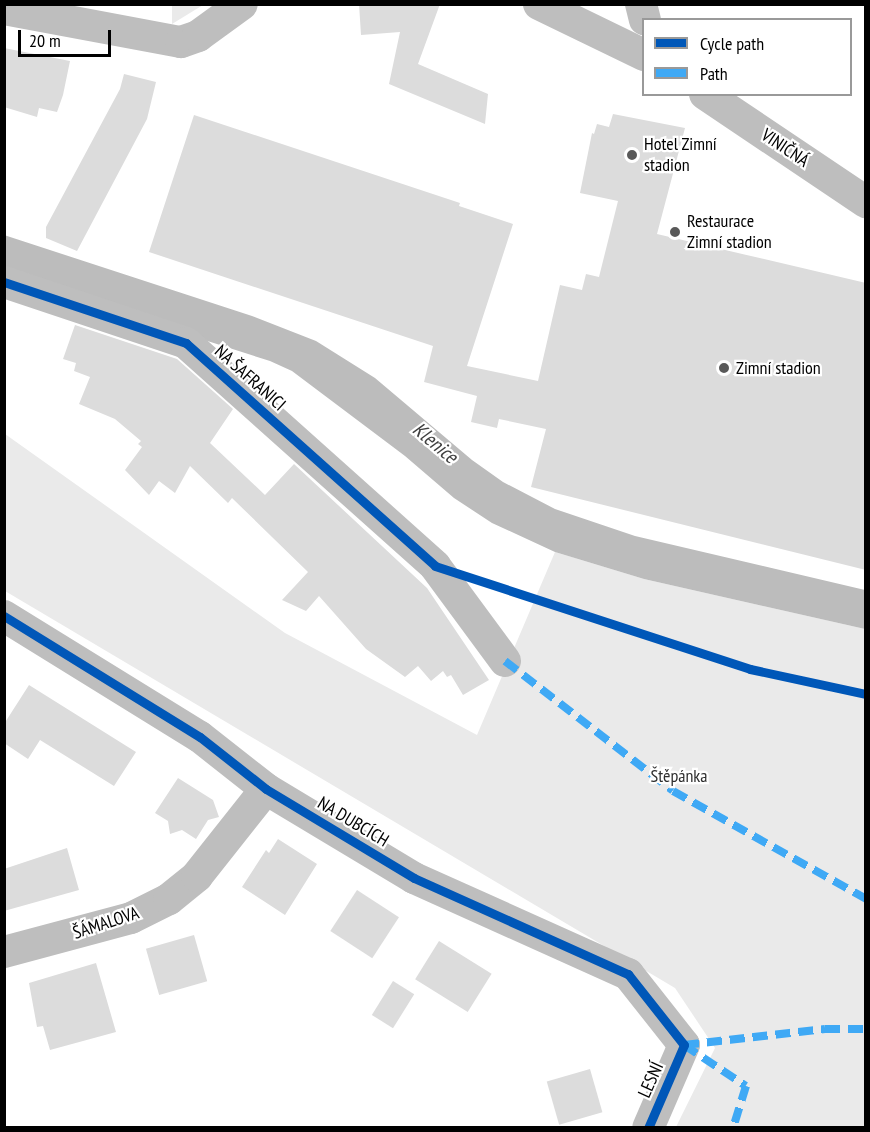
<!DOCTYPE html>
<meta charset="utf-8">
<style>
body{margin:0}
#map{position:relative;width:870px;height:1132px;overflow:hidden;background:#fff;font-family:"PT Sans Narrow",sans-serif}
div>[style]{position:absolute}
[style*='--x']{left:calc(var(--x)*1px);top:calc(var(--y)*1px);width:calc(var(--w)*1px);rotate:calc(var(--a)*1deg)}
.green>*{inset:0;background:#eaeaea}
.water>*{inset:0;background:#bcbcbc}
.building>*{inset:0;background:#dcdcdc;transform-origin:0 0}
.street>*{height:32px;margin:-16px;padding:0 16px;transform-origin:16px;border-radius:16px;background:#bebebe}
.quiet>*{height:8px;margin-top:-4px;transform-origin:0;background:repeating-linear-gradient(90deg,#3fa9f5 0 15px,transparent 0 23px)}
.cycleway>*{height:9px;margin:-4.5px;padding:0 4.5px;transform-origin:4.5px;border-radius:4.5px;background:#0057b8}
.dots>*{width:16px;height:16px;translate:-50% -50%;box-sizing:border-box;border:3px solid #fff;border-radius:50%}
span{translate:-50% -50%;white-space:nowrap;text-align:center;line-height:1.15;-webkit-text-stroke:4.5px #fff;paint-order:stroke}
.poi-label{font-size:18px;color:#000}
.left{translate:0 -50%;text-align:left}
.street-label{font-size:18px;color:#000}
.park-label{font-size:18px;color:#2f2f2f}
.water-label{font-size:20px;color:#404040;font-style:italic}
.frame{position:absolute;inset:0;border:6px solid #000;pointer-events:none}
.legend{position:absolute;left:642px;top:18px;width:210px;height:78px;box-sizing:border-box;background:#fff;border:2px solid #999;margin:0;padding:8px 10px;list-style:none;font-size:18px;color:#000}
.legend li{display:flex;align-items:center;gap:12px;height:30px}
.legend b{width:30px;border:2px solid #999}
.scale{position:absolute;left:18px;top:30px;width:93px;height:27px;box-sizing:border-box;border:3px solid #000;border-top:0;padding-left:8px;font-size:18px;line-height:21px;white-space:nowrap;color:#000;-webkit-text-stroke:4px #fff;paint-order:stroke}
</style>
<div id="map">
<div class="green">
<i style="clip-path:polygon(172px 5px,173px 4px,203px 5px,172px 24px)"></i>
<i style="clip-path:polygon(5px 434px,285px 633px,477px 735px,555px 552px,644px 579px,865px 629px,865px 1127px,676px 1127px,715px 1048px,675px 988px,5px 591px)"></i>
</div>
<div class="water">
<i style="clip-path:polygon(4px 235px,252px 316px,316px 341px,375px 378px,472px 460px,503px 482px,555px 509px,635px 536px,865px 590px,865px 629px,644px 579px,555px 552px,492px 523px,454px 498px,405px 456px,292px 371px,270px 361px,101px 307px,5px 271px)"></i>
</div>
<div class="building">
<i style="clip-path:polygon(359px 4px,440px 4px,418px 64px,488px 94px,485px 124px,389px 84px,400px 32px,361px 35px)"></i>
<i style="clip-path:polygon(4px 48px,70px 61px,63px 95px,57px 112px,39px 108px,37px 117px,4px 107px)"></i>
<i style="clip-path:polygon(124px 74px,156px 82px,147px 119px,77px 251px,46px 238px,46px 227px,120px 89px)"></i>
<i style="clip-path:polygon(613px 114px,685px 128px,657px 234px,866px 283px,866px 570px,531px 487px,546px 429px,499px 419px,497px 428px,471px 422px,477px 396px,424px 382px,433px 346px,149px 252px,194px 115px,460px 203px,459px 206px,513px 224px,467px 366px,538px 381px,560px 285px,582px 290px,586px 274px,599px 277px,618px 201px,580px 193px,592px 133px,594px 134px,597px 124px,609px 127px)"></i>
<i style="clip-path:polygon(75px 325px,177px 359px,233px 409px,210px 443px,265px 495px,294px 464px,427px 588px,489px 680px,463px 695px,451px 675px,447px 677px,443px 671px,431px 681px,418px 666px,405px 677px,366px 649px,319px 596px,306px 611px,282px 600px,308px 572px,232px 498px,228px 503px,190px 466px,175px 493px,159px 481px,149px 495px,125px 470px,142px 447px,138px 444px,141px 441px,115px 419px,79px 404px,90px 377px,74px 371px,76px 363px,63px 359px)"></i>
<i style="clip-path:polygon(29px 685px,136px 752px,114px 786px,40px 740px,28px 759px,4px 743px,4px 724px)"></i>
<i style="clip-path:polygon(178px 778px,213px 800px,219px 817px,208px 820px,196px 839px,182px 830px,170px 834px,168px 821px,155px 813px)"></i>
<i style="clip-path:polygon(278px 839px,317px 864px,285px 915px,242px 887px,266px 850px,269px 853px)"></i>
<i style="clip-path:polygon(67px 848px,79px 890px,4px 911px,4px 869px)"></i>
<i style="left:357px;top:890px;width:50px;height:49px;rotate:33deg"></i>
<i style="left:194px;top:935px;width:48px;height:50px;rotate:74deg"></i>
<i style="left:439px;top:941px;width:62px;height:45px;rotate:32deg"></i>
<i style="clip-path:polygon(96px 963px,116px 1032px,50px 1050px,43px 1026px,37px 1027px,29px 983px)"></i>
<i style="left:393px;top:981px;width:25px;height:40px;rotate:32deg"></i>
<i style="left:590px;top:1069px;width:45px;height:45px;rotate:74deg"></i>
</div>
<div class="street">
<i style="--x:539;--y:4;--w:117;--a:25.9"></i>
<i style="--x:641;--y:4;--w:16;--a:76"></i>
<i style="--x:4;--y:9;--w:180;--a:10.6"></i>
<i style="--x:181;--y:42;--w:18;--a:-19"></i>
<i style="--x:198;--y:36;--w:54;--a:-36"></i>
<i style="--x:705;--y:94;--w:194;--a:33.9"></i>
<i style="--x:4;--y:282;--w:192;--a:18.5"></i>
<i style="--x:186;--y:343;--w:334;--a:41.8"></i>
<i style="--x:435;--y:566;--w:118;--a:53.6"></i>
<i style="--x:4;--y:616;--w:230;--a:31.7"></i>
<i style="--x:200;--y:737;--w:84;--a:38.2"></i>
<i style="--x:266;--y:789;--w:173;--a:31"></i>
<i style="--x:414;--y:878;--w:235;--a:24.2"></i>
<i style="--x:628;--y:974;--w:90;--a:51.7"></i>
<i style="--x:684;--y:1045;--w:90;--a:113.4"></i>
<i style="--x:4;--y:952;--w:131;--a:-15"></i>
<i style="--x:131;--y:918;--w:42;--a:-26.6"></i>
<i style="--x:169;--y:899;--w:36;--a:-39"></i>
<i style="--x:197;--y:876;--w:111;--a:-51.6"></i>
</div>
<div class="quiet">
<i style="--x:505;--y:661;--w:212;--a:37.7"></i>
<i style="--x:673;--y:791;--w:221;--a:29.2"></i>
<i style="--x:684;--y:1045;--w:142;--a:-6.5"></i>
<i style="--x:825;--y:1029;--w:41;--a:0"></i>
<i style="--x:684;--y:1045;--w:74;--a:33.5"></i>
<i style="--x:746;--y:1086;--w:44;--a:107.2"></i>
</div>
<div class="cycleway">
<i style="--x:4;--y:282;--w:192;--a:18.5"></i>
<i style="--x:186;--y:343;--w:334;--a:41.8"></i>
<i style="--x:435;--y:566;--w:331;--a:18.1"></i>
<i style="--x:750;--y:669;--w:119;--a:12.2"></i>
<i style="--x:4;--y:616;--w:230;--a:31.7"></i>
<i style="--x:200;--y:737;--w:84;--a:38.2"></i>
<i style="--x:266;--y:789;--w:173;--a:31"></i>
<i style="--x:414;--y:878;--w:235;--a:24.2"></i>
<i style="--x:628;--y:974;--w:90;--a:51.7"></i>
<i style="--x:684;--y:1045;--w:90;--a:113.4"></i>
</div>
<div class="dots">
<i style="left:632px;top:155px;background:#595959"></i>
<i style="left:675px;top:232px;background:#595959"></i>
<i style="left:724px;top:368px;background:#595959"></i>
</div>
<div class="poi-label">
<span class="left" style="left:644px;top:155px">Hotel Zimní<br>stadion</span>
<span class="left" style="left:687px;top:232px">Restaurace<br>Zimní stadion</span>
<span class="left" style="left:736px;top:368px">Zimní stadion</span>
</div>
<div class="street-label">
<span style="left:785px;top:148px;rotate:34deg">VINIČNÁ</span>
<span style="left:250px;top:378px;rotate:42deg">NA ŠAFRANICI</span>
<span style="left:353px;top:822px;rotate:31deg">NA DUBCÍCH</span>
<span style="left:106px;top:923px;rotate:-18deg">ŠÁMALOVA</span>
<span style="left:651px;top:1080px;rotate:-66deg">LESNÍ</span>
</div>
<div class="park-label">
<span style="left:679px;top:776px">Štěpánka</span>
</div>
<div class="water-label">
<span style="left:435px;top:443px;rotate:40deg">Klenice</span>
</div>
<div class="frame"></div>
<ul class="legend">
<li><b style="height:8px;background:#0057b8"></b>Cycle path</li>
<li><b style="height:8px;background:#3fa9f5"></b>Path</li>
</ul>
<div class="scale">20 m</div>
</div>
